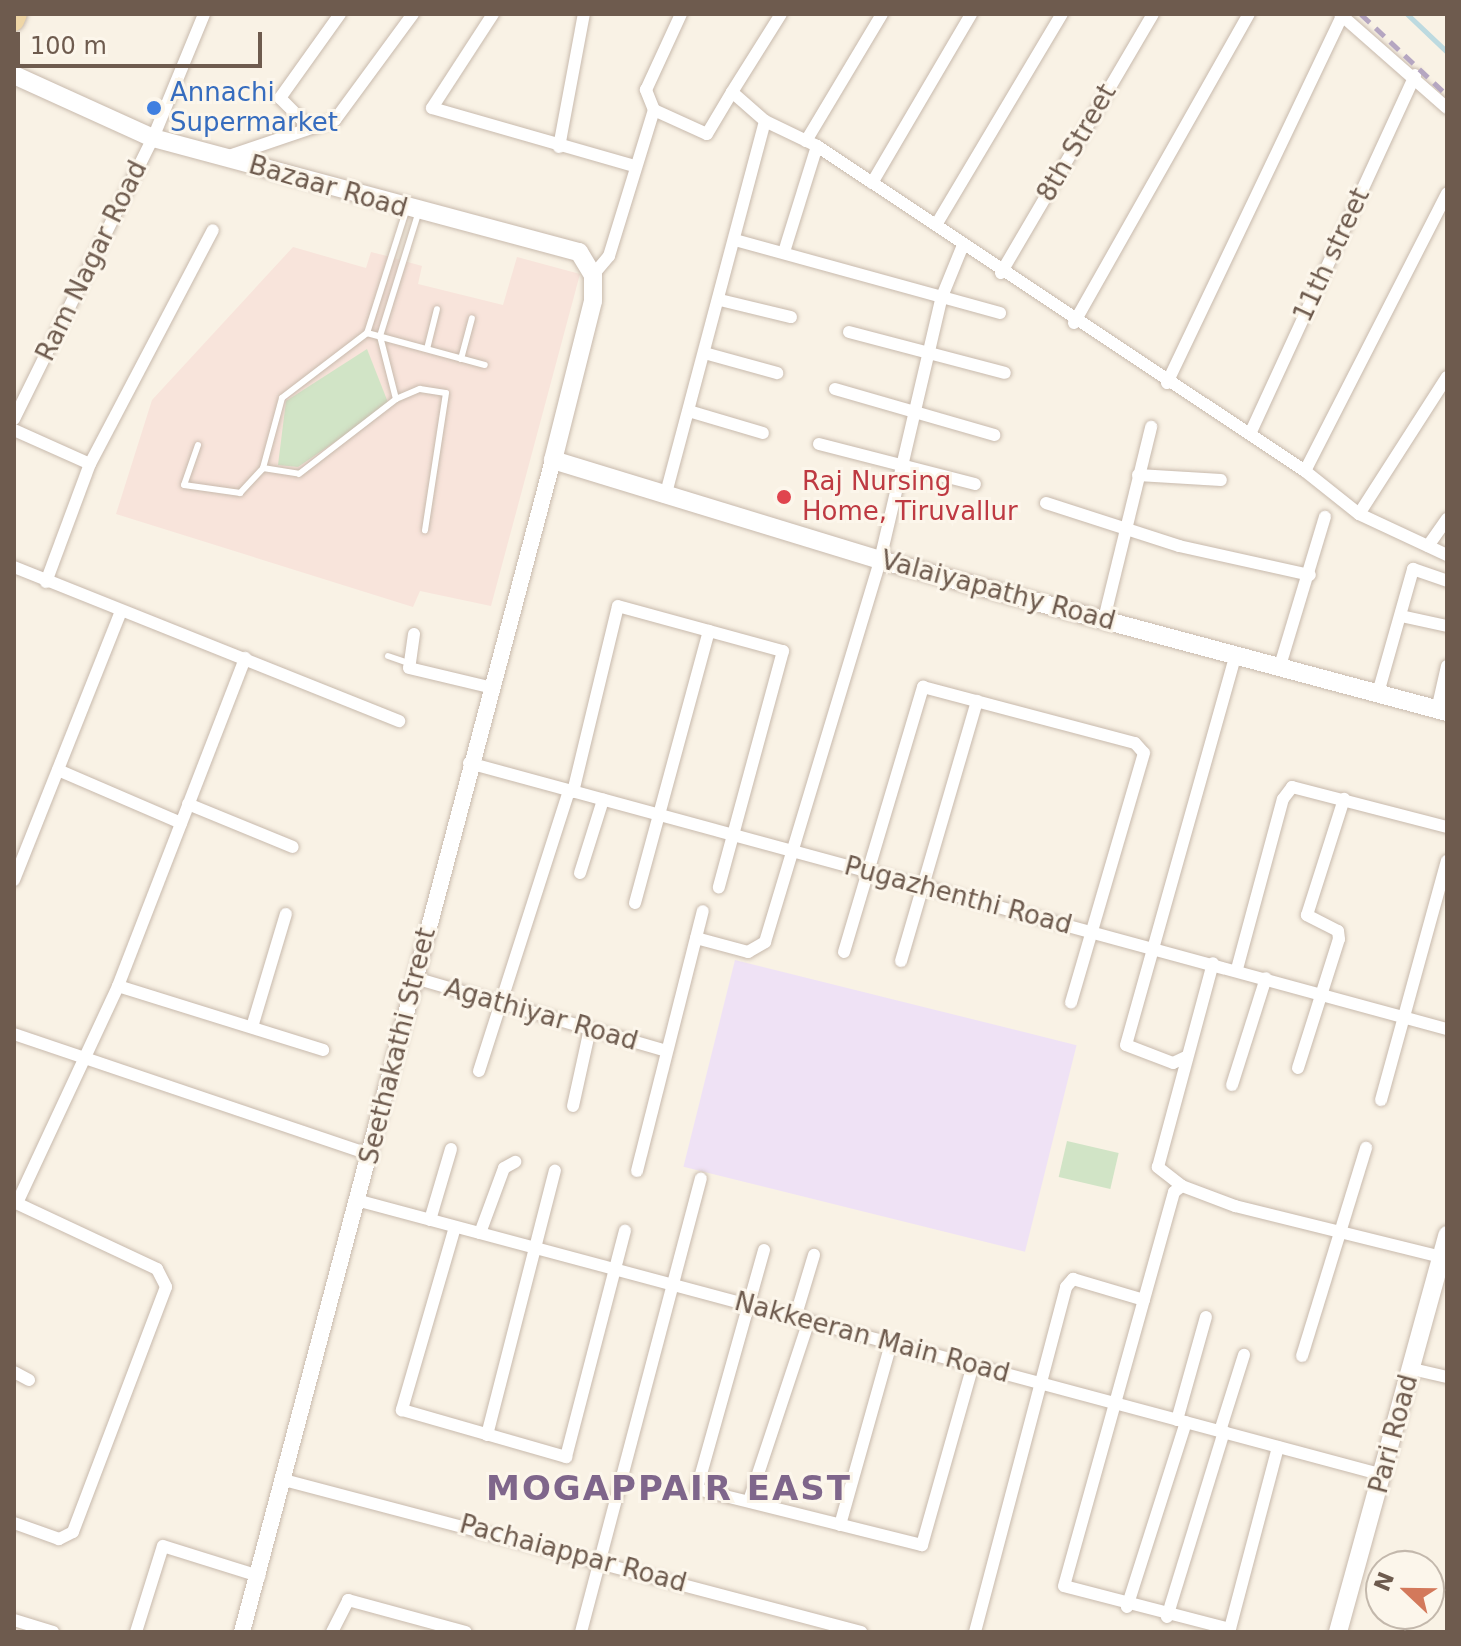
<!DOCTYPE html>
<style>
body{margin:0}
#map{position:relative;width:1461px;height:1646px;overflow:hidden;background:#f9f2e5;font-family:"DejaVu Sans",sans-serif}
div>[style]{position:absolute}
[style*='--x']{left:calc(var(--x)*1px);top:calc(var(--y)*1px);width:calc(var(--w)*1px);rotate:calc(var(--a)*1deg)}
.commercial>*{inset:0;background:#f8e4db}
.education>*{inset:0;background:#efe2f5;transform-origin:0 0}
.green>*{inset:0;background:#d1e4c6;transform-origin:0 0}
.stream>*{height:5px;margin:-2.5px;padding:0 2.5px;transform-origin:2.5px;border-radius:2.5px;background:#bddae0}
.roads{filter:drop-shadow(0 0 2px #c8baad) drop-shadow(0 0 2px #c8baad)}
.service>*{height:6px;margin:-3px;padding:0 3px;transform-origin:3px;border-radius:3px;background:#fff}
.minor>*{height:12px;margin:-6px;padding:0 6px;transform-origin:6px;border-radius:6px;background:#fff}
.tertiary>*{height:16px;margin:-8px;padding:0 8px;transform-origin:8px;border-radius:8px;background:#fff}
.secondary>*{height:18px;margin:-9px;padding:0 9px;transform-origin:9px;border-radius:9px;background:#fff}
.primary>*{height:20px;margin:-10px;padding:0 10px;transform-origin:10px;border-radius:10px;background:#efd6a6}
.rail>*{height:5px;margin-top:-2.5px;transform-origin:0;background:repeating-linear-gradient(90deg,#b5a6c1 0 12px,transparent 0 20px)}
.dots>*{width:22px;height:22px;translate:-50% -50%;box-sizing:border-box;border:4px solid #fcf6eb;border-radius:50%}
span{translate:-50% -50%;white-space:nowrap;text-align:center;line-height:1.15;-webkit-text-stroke:6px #fcf6eb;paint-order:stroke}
.shop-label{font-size:26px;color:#366cbe}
.left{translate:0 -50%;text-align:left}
.street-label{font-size:26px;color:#6e5b4e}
.health-label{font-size:26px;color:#be3a42}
.district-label{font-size:34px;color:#7f668b;font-weight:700;letter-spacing:2px}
.frame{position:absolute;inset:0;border:16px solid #6e5b4e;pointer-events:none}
.north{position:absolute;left:1365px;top:1550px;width:80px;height:80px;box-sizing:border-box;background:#fcf6eb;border:2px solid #c3b8ac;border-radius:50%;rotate:292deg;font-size:22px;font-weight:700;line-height:32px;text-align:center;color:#6e5b4e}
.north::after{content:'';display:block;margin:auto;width:28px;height:36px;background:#d3795b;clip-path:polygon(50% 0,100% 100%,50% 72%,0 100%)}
.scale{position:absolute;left:16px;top:32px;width:246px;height:36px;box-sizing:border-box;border:4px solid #6e5b4e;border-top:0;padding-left:10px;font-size:24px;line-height:28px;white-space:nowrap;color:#6e5b4e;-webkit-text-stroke:6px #fcf6eb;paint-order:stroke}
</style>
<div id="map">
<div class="commercial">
<i style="clip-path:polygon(293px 247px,366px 268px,371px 252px,383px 255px,422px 266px,418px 284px,503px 305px,517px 257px,580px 274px,491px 606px,420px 591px,413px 607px,116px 514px,152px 400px)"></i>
</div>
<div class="education">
<i style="left:735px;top:960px;width:352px;height:213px;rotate:14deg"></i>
</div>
<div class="green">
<i style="clip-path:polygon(367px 349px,389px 405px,298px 467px,278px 465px,286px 401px)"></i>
<i style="left:1067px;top:1141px;width:53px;height:37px;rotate:13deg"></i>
</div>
<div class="stream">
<i style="--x:1407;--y:14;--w:55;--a:43.5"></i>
</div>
<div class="roads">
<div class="service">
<i style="--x:406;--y:211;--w:128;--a:107.7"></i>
<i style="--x:367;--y:333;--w:107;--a:142.6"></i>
<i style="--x:282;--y:398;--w:73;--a:105.2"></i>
<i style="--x:263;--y:468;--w:36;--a:9"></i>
<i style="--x:299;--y:474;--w:123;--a:-37.7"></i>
<i style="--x:396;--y:399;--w:26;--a:-23"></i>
<i style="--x:420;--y:389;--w:26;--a:9"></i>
<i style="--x:446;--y:393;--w:139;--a:98.7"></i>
<i style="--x:367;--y:333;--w:122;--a:15.2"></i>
<i style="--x:427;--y:349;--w:41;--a:-76"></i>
<i style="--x:461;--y:359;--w:42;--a:-75"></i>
<i style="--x:396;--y:399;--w:65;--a:-104.3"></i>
<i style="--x:380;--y:336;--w:128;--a:-72.7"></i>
<i style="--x:198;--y:445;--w:42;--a:109.3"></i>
<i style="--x:184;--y:485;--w:57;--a:8.1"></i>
<i style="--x:240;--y:493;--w:34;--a:-47"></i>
<i style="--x:388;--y:656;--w:18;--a:19"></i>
</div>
<div class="minor">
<i style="--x:493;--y:14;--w:112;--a:123"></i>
<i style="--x:432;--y:108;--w:210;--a:16"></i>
<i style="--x:1340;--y:14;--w:142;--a:41.3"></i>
<i style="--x:732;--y:92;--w:92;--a:-57.9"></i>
<i style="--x:654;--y:110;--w:58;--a:24.4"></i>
<i style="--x:707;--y:134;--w:49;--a:-59.2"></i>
<i style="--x:732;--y:92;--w:44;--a:41.3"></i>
<i style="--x:765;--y:121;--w:58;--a:25.7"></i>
<i style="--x:817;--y:146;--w:586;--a:33.66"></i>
<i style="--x:1305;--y:471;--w:69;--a:38.5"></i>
<i style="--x:1359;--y:514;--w:97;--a:25"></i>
<i style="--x:309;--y:127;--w:41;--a:-135"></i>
<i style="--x:280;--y:98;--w:103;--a:-54.5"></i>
<i style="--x:806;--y:141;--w:148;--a:-59.1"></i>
<i style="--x:559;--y:147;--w:135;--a:-79.4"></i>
<i style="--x:226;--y:157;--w:115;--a:-18.7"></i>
<i style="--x:335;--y:120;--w:132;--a:-53.7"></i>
<i style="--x:872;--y:183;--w:196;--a:-59.6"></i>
<i style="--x:936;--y:225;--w:246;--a:-59.2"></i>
<i style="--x:735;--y:240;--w:275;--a:15.4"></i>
<i style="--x:784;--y:252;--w:111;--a:-72.7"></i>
<i style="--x:1001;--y:273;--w:300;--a:-59.6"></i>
<i style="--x:593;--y:275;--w:25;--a:-50"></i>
<i style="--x:609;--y:256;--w:153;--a:-72.9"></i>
<i style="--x:654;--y:110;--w:22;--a:-112"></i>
<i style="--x:646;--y:90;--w:84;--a:-65.3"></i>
<i style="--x:720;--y:300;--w:73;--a:13.5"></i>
<i style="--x:1074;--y:323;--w:355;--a:-60.5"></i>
<i style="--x:849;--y:332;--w:161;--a:14.7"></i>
<i style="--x:708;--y:354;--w:72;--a:15.4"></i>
<i style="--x:1167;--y:383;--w:407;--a:-64.5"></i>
<i style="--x:835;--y:389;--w:166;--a:16.1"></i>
<i style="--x:692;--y:412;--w:74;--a:16.5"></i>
<i style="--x:14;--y:419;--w:313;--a:-63.7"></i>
<i style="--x:153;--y:138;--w:134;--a:-67.6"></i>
<i style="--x:14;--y:430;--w:83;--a:24.1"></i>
<i style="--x:1250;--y:434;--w:395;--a:-65.3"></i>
<i style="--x:819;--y:444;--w:161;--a:14.4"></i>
<i style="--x:1305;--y:471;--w:312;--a:-62.9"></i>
<i style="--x:1138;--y:475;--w:83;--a:3.4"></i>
<i style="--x:665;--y:497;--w:389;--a:-75.1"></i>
<i style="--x:1046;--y:503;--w:140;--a:17.9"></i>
<i style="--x:1179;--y:546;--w:134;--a:12.5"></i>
<i style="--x:1359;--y:514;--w:163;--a:-57.3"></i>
<i style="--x:1428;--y:546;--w:33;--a:-55"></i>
<i style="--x:14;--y:567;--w:415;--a:21.8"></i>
<i style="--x:46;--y:582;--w:126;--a:-69.6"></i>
<i style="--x:90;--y:464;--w:264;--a:-62.3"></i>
<i style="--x:1401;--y:616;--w:47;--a:12.3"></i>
<i style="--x:1104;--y:619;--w:198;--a:-76.2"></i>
<i style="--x:414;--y:634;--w:34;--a:98"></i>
<i style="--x:409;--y:668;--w:82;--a:13.4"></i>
<i style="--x:1279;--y:669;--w:159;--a:-73.2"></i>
<i style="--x:1378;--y:693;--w:129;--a:-74.2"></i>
<i style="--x:1413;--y:569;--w:36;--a:19"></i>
<i style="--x:1437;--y:710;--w:45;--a:-77.2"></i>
<i style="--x:469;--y:763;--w:1014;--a:15.22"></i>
<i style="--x:58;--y:770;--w:134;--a:23.3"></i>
<i style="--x:573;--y:792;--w:191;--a:-76.4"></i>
<i style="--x:618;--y:606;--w:171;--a:15.3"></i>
<i style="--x:783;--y:651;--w:245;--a:105.2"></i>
<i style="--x:188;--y:804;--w:113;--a:22.3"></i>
<i style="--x:580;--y:873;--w:77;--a:-72.5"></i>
<i style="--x:14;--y:880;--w:286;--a:-68.3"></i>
<i style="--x:635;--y:903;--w:282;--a:-74.8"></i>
<i style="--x:696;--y:938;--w:54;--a:15.1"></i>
<i style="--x:748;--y:952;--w:20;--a:-30"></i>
<i style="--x:765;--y:942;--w:399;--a:-73.2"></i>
<i style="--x:880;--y:560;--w:268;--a:-76.8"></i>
<i style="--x:941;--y:299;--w:58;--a:-67.8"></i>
<i style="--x:844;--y:952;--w:277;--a:-73.4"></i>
<i style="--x:923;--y:687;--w:219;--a:14.8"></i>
<i style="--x:1135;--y:743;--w:13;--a:48"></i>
<i style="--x:1144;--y:753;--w:260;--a:106.3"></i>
<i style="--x:901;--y:961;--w:271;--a:-73.7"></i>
<i style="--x:1237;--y:969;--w:176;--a:-74.9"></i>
<i style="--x:1283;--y:799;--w:15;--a:-53"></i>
<i style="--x:1292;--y:787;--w:160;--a:14.5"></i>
<i style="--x:415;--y:978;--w:262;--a:16.2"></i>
<i style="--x:118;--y:986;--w:215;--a:17.3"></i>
<i style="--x:252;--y:1027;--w:118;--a:-73.3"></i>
<i style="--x:14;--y:1034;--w:378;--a:18.7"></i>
<i style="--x:1186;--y:1057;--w:14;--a:155"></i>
<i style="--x:1173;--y:1063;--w:50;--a:-159"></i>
<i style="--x:1126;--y:1045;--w:406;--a:-74.3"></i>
<i style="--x:1298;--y:1068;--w:135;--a:-72.4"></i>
<i style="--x:1339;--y:939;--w:8;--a:-97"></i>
<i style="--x:1338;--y:931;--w:35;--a:-153"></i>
<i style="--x:1307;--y:915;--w:122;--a:-72.3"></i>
<i style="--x:479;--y:1071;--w:294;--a:-72.2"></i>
<i style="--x:1232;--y:1085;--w:112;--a:-72.4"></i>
<i style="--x:1381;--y:1100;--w:248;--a:-74.6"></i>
<i style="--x:573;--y:1106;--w:79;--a:-77.6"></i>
<i style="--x:637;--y:1171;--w:268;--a:-75.8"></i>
<i style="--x:1182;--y:1186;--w:31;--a:-142"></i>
<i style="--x:1158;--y:1167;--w:211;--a:-74.9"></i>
<i style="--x:360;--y:1201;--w:1059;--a:14.99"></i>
<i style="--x:14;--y:1202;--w:158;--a:25.1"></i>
<i style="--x:157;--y:1269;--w:20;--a:63"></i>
<i style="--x:166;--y:1287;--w:262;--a:110.8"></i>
<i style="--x:73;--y:1532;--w:16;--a:153"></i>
<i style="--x:59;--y:1539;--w:48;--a:-160.4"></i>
<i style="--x:17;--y:1203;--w:239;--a:-65"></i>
<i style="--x:118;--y:986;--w:352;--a:-68.8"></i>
<i style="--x:430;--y:1220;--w:74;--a:-73.5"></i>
<i style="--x:455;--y:1227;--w:191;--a:106.2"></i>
<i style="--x:402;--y:1410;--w:171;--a:16"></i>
<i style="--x:566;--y:1457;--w:234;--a:-75.4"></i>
<i style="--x:480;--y:1233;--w:69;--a:-69.7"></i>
<i style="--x:504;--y:1168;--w:13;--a:-29"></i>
<i style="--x:764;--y:1250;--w:248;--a:105.7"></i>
<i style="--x:697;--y:1489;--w:232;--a:14"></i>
<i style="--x:922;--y:1545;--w:187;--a:-74.2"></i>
<i style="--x:795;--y:1318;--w:66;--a:-73.2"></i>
<i style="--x:1302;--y:1356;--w:218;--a:-72.9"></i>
<i style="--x:1412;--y:1369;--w:36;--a:13"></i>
<i style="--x:14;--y:1372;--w:17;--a:28"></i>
<i style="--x:1177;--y:1420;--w:107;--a:-74.3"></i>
<i style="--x:1220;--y:1431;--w:80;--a:-72.5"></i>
<i style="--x:487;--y:1435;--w:273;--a:-75.6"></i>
<i style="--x:1278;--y:1447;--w:188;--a:104.8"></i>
<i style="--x:1230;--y:1629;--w:171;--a:-165.5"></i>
<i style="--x:1064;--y:1586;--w:409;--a:-74.4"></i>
<i style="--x:1174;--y:1192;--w:10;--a:-37"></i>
<i style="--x:1182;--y:1186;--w:57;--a:20.7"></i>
<i style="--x:1235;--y:1206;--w:212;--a:13.9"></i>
<i style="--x:284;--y:1480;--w:597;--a:14.76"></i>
<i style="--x:749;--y:1501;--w:190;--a:-71.6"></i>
<i style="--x:840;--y:1525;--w:189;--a:-74.3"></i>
<i style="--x:1127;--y:1607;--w:194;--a:-72.3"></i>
<i style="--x:1167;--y:1617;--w:194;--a:-72.9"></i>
<i style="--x:14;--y:1620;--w:41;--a:17.1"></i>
<i style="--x:136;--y:1632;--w:90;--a:-72.6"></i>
<i style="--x:163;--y:1546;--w:101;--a:17.4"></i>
<i style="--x:332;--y:1632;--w:36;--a:-63"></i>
<i style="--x:348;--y:1600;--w:122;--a:15.2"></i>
<i style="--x:581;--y:1632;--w:469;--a:-75.2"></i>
<i style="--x:975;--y:1632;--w:357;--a:-75.2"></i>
<i style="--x:1066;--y:1287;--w:11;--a:-49"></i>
<i style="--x:1073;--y:1279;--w:74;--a:16.5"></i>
</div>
<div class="tertiary">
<i style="--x:242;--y:1632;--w:1213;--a:-75.14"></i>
</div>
<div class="secondary">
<i style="--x:14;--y:75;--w:153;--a:24.4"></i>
<i style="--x:153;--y:138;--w:441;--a:15"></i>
<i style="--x:579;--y:252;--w:27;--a:59"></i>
<i style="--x:593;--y:275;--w:26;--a:90"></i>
<i style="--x:593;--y:301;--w:164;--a:104.1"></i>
<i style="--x:553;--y:460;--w:342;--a:17"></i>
<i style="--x:880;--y:560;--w:587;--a:15.01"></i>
<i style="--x:1338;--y:1632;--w:412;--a:-74.6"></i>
</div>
<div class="primary">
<i style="--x:14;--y:21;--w:8;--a:-67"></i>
</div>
</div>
<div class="rail">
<i style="--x:1361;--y:14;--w:118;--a:43.3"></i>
</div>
<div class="dots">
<i style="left:154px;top:108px;background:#3f7fe0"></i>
<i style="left:784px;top:497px;background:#e0444e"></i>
</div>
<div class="shop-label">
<span class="left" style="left:170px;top:108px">Annachi<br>Supermarket</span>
</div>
<div class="street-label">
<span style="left:1077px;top:143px;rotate:-60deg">8th Street</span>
<span style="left:328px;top:187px;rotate:16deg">Bazaar Road</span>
<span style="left:1332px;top:255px;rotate:-65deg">11th street</span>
<span style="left:92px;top:261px;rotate:-64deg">Ram Nagar Road</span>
<span style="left:998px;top:591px;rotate:15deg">Valaiyapathy Road</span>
<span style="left:958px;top:896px;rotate:15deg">Pugazhenthi Road</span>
<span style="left:541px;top:1015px;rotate:16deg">Agathiyar Road</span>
<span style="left:398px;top:1046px;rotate:-76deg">Seethakathi Street</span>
<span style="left:872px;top:1338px;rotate:15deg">Nakkeeran Main Road</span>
<span style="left:1394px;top:1434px;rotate:-75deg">Pari Road</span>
<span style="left:573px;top:1554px;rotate:15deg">Pachaiappar Road</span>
</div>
<div class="health-label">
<span class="left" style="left:802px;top:497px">Raj Nursing<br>Home, Tiruvallur</span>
</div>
<div class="district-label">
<span style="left:669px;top:1489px">MOGAPPAIR EAST</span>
</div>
<div class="frame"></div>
<div class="north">N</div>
<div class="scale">100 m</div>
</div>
